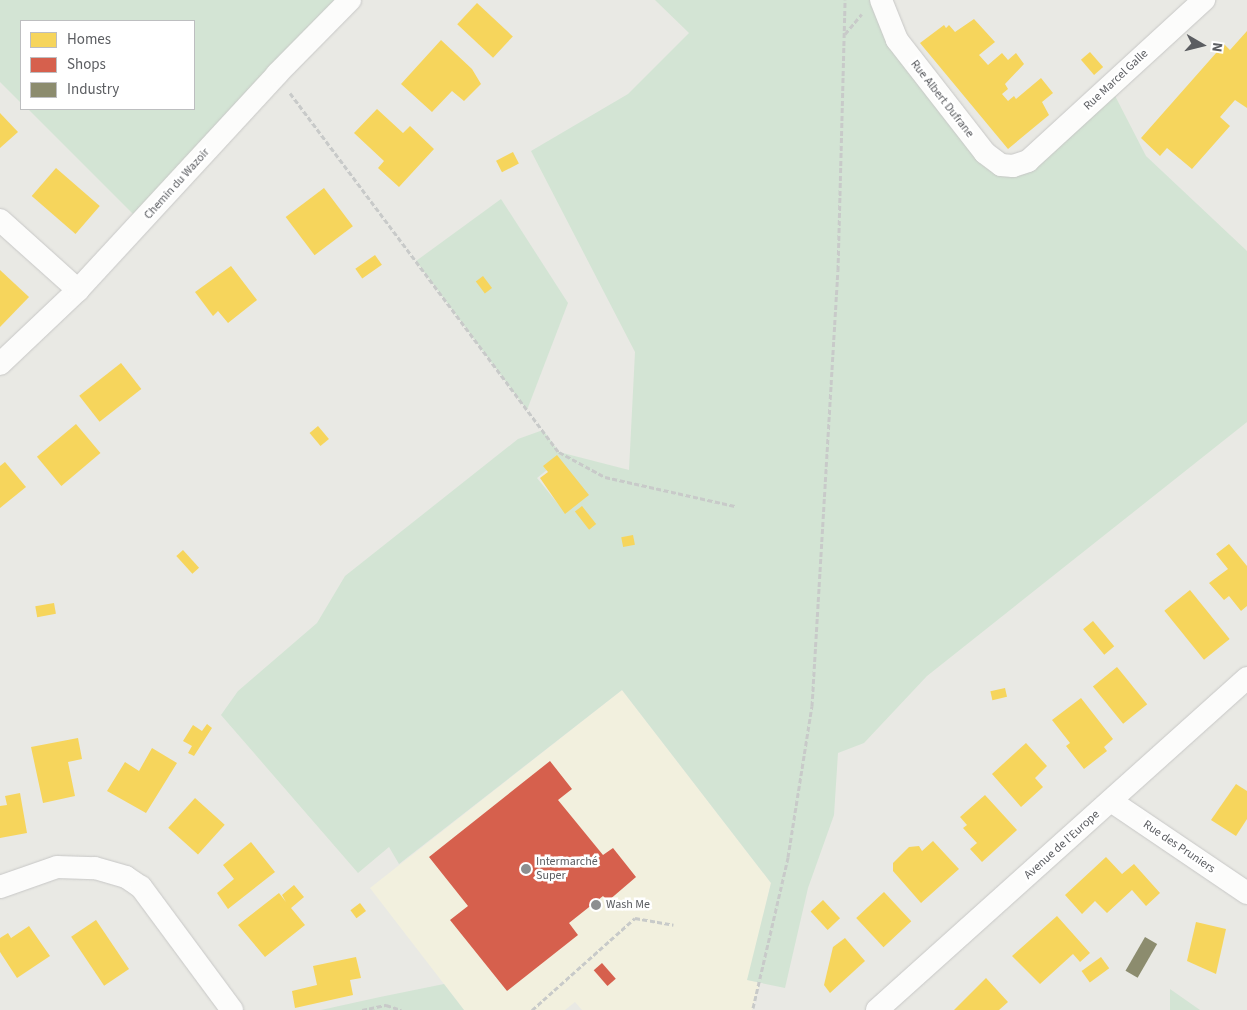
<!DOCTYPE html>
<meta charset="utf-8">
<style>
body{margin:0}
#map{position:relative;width:1247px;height:1010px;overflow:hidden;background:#e9e9e4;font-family:"Source Sans 3",sans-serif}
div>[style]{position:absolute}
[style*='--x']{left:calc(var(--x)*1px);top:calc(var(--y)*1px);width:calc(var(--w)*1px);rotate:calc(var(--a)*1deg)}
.commercial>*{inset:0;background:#f2f0de}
.green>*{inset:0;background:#d3e4d4}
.homes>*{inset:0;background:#f6d55c;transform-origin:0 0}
.shops>*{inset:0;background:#d6604d;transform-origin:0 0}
.industry>*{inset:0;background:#8c8c6e;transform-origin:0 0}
.path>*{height:3px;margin-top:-1.5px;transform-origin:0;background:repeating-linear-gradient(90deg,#c8cac9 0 5px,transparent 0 7.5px)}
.roads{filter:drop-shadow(0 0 1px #c7c7c6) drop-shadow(0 0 1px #c7c7c6)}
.minor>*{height:22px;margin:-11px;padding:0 11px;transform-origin:11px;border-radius:11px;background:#fcfcfb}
.dots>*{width:14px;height:14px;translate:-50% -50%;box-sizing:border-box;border:2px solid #fff;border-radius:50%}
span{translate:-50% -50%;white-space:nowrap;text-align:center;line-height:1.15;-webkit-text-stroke:5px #fff;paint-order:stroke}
.street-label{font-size:12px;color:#5b5d61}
.poi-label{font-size:12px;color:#5b5d61}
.left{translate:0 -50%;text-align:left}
.legend{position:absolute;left:20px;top:20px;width:175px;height:90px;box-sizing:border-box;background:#fff;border:1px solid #bdbec0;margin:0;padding:6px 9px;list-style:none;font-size:15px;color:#5b5d61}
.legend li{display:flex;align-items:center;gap:10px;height:25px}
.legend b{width:25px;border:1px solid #bdbec0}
.north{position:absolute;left:1177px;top:20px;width:50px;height:50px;-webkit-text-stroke:4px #fff;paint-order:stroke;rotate:98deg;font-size:14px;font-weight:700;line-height:20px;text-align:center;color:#5b5d61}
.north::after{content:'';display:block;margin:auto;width:18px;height:22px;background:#5b5d61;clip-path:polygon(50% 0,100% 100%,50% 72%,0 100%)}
</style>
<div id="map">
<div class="commercial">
<i style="clip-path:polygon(622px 690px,771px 883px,748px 980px,760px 983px,752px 1010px,582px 1010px,575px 1002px,565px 1010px,464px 1010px,370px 888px)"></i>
</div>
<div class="green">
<i style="clip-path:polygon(0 0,350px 0,142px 223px,28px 109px,194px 109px,194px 21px,21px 21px,21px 103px,0 82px)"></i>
<i style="clip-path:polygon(evenodd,655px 0,881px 0,985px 153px,1013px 166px,1110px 86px,1146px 156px,1247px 251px,1247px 422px,927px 676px,864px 743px,838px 753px,834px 815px,808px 888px,785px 988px,747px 980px,771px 883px,622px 690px,399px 864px,389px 847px,358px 873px,221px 715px,238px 691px,317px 623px,345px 576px,518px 439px,543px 430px,559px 452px,629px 470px,635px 352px,531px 151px,628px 94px,689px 33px,655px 0,558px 461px,563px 510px,537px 478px,558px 461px)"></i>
<i style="clip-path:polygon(501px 199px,568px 303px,527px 410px,416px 261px)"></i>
<i style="clip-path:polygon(444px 984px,464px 1010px,321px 1010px,380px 997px)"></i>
<i style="clip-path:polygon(1170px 989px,1200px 1010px,1170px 1010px)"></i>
</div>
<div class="homes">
<i style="left:477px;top:3px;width:49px;height:29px;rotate:43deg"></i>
<i style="clip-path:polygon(974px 19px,995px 42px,979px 55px,988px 65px,1002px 53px,1008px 60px,1016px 53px,1024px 64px,1005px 84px,1008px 89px,1002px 94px,1008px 101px,1014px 96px,1016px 99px,1041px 78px,1053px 93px,1042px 102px,1049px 115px,1008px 149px,920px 43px,944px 25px,946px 28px,949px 25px,955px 32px)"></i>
<i style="clip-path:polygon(1247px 31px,1247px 108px,1235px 100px,1220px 117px,1230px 126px,1192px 169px,1167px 148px,1160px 156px,1141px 138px,1224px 44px,1230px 50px)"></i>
<i style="clip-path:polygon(441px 40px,472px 69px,481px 84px,464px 101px,452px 91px,432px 112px,401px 84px)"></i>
<i style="left:1090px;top:52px;width:20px;height:12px;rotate:49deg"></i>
<i style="clip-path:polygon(377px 109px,403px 133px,410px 126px,434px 149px,399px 187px,378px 168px,384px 161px,354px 133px)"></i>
<i style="clip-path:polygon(0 113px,18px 132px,0 148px)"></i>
<i style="left:513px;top:152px;width:13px;height:19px;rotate:63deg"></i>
<i style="left:56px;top:168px;width:58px;height:37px;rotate:41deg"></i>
<i style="left:324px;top:188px;width:48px;height:48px;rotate:53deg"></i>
<i style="left:375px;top:255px;width:12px;height:24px;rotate:55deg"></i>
<i style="clip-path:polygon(231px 266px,257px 300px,228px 323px,218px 311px,213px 316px,195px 292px)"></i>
<i style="clip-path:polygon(0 270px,29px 297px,0 327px)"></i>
<i style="left:483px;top:276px;width:15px;height:9px;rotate:53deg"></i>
<i style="left:121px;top:363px;width:33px;height:53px;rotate:52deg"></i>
<i style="left:76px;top:424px;width:38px;height:51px;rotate:50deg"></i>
<i style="left:318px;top:426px;width:17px;height:11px;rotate:50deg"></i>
<i style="clip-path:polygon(557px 455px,589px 495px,565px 514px,540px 478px,548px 472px,543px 466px)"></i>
<i style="clip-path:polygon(5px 462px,26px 487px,0 508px,0 466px)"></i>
<i style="left:582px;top:506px;width:23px;height:9px;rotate:52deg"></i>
<i style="left:633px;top:535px;width:10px;height:12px;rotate:79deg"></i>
<i style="clip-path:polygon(1229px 544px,1247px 566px,1247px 606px,1241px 611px,1229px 596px,1224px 600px,1209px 583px,1228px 569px,1216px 554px)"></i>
<i style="left:183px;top:550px;width:24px;height:9px;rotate:48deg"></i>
<i style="left:1190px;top:590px;width:63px;height:33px;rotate:51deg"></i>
<i style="left:54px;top:603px;width:11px;height:19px;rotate:80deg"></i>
<i style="left:1093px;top:621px;width:33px;height:13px;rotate:50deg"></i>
<i style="left:1117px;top:667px;width:48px;height:31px;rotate:51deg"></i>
<i style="left:1005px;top:688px;width:9px;height:15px;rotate:77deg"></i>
<i style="clip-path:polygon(1081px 698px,1113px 739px,1104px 747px,1107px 751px,1084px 769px,1066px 746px,1070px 743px,1052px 720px)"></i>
<i style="clip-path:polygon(207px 724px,212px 728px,194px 756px,188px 753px,192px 746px,183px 741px,193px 725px,202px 731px)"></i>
<i style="clip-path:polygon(78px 738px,82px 759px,68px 762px,75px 796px,43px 803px,31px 747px)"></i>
<i style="clip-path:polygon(1026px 743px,1047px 766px,1035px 778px,1043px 787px,1021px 807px,992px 774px)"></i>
<i style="clip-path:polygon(152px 748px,177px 763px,146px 813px,107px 791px,125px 762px,139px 771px)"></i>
<i style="clip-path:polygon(1236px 784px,1247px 791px,1247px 819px,1236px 836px,1211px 820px)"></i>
<i style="clip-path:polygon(20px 793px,27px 833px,0 838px,0 806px,7px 805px,5px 796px)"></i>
<i style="clip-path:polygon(985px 795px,1017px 830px,982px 862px,970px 849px,977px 843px,963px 828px,967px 825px,960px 817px)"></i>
<i style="left:195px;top:798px;width:40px;height:40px;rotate:42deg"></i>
<i style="clip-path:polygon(933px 841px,959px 869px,921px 903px,893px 871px,893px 863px,909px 847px,919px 846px,922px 851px)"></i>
<i style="clip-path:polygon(251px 842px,275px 872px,228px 909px,217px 893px,234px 879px,223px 865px)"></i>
<i style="clip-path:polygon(1106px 857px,1122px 874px,1134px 864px,1160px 893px,1146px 906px,1132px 890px,1107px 913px,1095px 901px,1082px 914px,1065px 895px)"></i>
<i style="clip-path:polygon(294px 885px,304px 897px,291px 908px,305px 925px,265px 957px,238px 925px,279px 893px,286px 902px,282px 895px)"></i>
<i style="left:884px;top:892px;width:40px;height:38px;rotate:47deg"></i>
<i style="left:823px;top:900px;width:25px;height:17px;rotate:47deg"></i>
<i style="left:360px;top:903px;width:10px;height:12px;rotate:53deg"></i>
<i style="clip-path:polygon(1057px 916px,1090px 953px,1080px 962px,1073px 954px,1040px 984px,1012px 956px)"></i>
<i style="left:96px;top:920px;width:59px;height:30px;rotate:56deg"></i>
<i style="clip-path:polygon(1196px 922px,1226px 929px,1216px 974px,1187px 961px)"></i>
<i style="clip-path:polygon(29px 926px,50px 956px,17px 978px,0 952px,0 938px,8px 933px,11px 938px)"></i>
<i style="clip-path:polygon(845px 938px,865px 961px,830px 993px,824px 985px,833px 947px)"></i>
<i style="clip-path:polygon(356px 957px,361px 978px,350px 980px,353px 995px,295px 1008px,292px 991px,317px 985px,313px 966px)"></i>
<i style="left:1101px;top:957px;width:14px;height:24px;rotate:54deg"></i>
<i style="clip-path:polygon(986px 978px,1008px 1002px,999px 1010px,954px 1010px)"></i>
</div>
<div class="shops">
<i style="clip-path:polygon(550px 761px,572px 789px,558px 800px,603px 855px,613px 848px,636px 877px,608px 901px,603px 896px,569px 923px,578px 935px,507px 991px,450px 920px,468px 906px,429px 857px)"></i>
<i style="left:602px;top:963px;width:21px;height:11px;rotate:49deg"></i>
</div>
<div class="industry">
<i style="left:1145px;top:937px;width:14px;height:39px;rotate:30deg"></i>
</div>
<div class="path">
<i style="--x:845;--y:34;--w:26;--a:-50"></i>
<i style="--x:290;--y:93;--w:449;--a:53.2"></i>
<i style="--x:559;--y:452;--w:52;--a:28.5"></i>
<i style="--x:605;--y:477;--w:133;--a:12.6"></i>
<i style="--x:753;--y:1008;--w:155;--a:-76.9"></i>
<i style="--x:788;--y:857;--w:153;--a:-81"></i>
<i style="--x:812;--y:706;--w:437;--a:-86.6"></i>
<i style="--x:838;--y:270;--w:270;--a:-88.5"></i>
<i style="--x:362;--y:1010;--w:25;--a:-12"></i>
<i style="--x:386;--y:1005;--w:16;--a:18"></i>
<i style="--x:532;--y:1010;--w:138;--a:-41.8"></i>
<i style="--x:635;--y:918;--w:39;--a:10"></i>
</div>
<div class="roads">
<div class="minor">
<i style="--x:881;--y:0;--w:43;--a:68.2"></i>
<i style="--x:897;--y:40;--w:143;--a:52.1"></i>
<i style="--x:985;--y:153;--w:20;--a:37"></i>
<i style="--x:1001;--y:165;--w:12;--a:5"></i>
<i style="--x:1013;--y:166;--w:16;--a:-18"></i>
<i style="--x:1028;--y:161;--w:239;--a:-42.5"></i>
<i style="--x:0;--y:220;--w:105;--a:41.9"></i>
<i style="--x:0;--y:364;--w:108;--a:-43.5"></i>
<i style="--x:78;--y:290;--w:294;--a:-47.3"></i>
<i style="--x:277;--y:74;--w:104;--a:-45.4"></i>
<i style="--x:1111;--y:801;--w:164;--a:34.1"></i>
<i style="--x:0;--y:887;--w:60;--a:-19.3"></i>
<i style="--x:57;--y:867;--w:38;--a:2"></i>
<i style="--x:95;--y:868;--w:32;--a:16"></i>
<i style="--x:126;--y:877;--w:18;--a:34"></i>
<i style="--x:141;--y:887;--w:153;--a:53.5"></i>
<i style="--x:877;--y:1010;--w:497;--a:-41.9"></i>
</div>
</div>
<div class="dots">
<i style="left:526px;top:869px;background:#8d8e8f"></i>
<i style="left:596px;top:905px;background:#8d8e8f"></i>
</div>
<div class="street-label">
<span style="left:1116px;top:80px;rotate:-43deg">Rue Marcel Galle</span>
<span style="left:942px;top:99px;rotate:52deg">Rue Albert Dufrane</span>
<span style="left:177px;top:184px;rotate:-48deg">Chemin du Wazoir</span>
<span style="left:1062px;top:845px;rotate:-42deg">Avenue de l'Europe</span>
<span style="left:1179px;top:847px;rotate:34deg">Rue des Pruniers</span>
</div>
<div class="poi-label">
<span class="left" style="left:536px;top:869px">Intermarché<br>Super</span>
<span class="left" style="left:606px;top:905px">Wash Me</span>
</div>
<ul class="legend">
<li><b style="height:14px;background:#f6d55c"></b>Homes</li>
<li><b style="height:14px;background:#d6604d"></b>Shops</li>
<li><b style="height:14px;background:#8c8c6e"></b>Industry</li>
</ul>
<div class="north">N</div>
</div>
